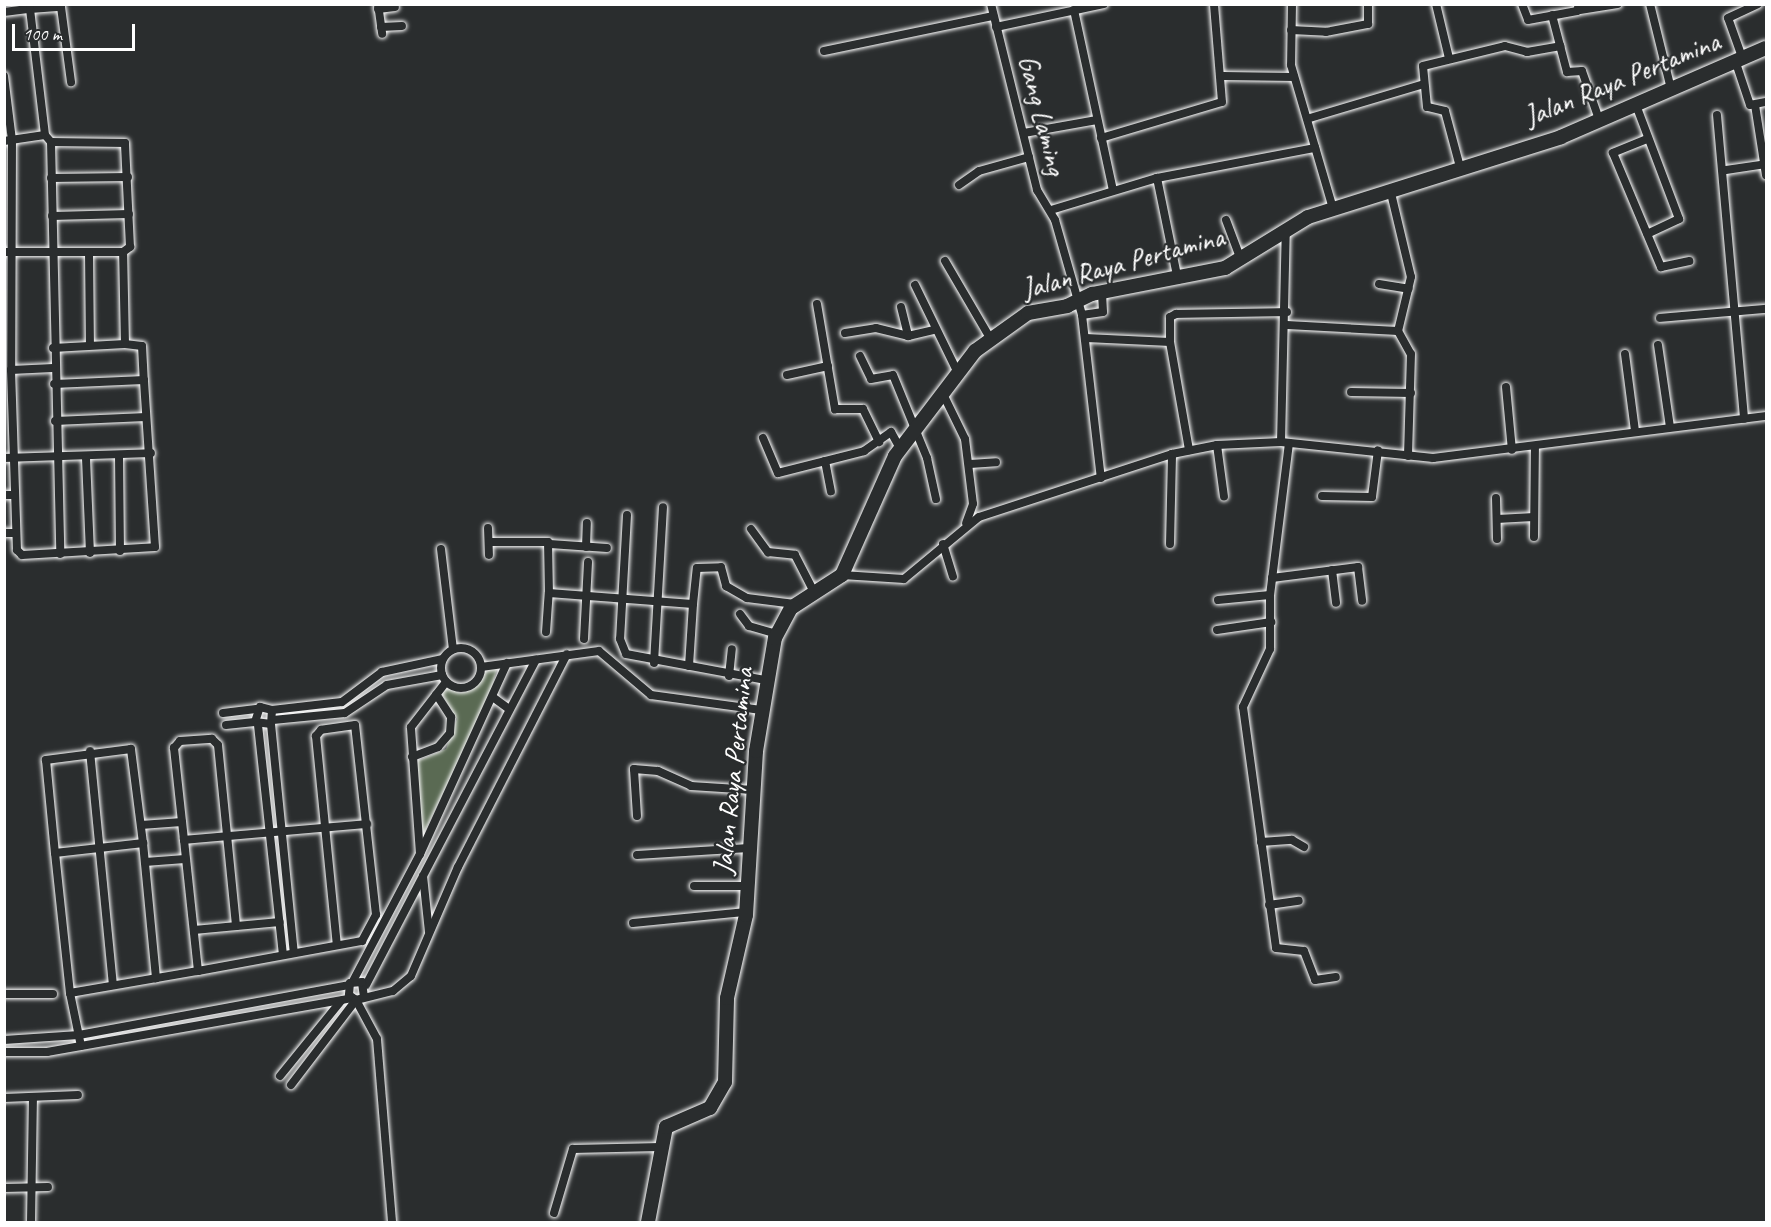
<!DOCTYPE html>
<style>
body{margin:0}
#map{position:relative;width:1771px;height:1227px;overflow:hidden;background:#2a2d2e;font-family:Caveat,sans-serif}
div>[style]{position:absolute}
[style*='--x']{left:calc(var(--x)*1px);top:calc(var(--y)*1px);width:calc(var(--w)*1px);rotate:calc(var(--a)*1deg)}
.green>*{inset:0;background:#5a6a53}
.roads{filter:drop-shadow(0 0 2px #fff) drop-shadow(0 0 2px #fff)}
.minor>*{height:8px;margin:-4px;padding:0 4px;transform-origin:4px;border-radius:4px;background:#2a2d2e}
.minor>.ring{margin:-4px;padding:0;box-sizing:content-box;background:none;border:8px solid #2a2d2e;border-radius:50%}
.primary>*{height:14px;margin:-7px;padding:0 7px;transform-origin:7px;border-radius:7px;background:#2a2d2e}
span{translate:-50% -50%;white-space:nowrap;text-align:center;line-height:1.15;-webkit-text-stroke:4.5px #2a2d2e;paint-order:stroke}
.street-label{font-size:28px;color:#fff}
.frame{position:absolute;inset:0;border:6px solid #fff;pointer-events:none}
.scale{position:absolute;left:12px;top:24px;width:123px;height:27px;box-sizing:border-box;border:3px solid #fff;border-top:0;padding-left:8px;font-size:18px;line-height:21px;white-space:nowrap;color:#fff;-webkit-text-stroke:4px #2a2d2e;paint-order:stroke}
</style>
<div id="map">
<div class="green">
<i style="clip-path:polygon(497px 668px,490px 695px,422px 837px,417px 761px,446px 749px,457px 719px,442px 694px,447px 688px,460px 693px,472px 690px,486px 670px)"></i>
</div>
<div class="roads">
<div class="minor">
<i style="--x:378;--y:4;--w:30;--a:82"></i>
<i style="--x:991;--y:4;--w:192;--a:76.1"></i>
<i style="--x:1037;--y:190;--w:35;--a:59"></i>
<i style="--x:1055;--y:220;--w:99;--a:74.1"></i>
<i style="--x:1082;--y:315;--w:164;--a:83.4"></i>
<i style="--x:1292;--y:4;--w:61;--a:90.9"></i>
<i style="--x:1291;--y:65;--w:150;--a:73.7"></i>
<i style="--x:1436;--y:4;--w:56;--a:76.5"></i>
<i style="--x:1522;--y:4;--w:17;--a:69"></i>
<i style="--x:1528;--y:20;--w:50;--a:-10.4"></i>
<i style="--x:1577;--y:11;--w:7;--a:-74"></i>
<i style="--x:1650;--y:4;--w:88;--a:76.1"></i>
<i style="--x:30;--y:9;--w:31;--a:-4"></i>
<i style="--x:61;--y:7;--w:76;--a:82.4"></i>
<i style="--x:378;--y:9;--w:17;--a:-7"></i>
<i style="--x:1074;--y:10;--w:184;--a:77.8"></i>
<i style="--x:1580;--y:10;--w:38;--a:-9"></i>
<i style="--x:4;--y:12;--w:26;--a:-7"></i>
<i style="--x:30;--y:9;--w:127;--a:83.2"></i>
<i style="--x:1552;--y:15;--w:59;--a:75.3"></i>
<i style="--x:1567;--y:72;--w:15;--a:-4"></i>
<i style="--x:1582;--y:71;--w:54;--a:70.6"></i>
<i style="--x:381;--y:27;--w:21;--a:-3"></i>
<i style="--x:996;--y:27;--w:110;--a:-12"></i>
<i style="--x:1291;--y:30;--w:35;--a:3"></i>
<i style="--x:1326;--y:32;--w:43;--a:-10.8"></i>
<i style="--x:1368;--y:24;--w:20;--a:-90"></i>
<i style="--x:824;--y:51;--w:173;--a:-11.7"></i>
<i style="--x:1742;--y:57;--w:41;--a:-109.7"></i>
<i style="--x:1728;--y:18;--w:33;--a:-25"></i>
<i style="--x:1735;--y:60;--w:47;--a:71.6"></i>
<i style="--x:1750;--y:105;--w:16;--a:-11"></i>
<i style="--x:4;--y:76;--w:64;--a:82.9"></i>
<i style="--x:12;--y:140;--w:230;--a:90.2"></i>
<i style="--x:1223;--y:76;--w:71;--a:0.8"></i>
<i style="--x:1636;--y:105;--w:122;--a:69.3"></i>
<i style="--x:1679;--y:219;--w:35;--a:155"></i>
<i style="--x:1755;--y:105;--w:71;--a:81.1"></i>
<i style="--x:1717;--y:115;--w:305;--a:84.9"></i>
<i style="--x:1310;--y:118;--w:119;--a:-16.6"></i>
<i style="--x:1024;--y:133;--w:74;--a:-10.1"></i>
<i style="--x:1101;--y:138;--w:126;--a:-16.6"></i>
<i style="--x:1222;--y:102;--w:98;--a:-94.7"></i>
<i style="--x:1647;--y:139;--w:37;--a:158"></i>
<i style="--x:1613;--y:153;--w:124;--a:67.2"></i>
<i style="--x:1661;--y:267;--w:29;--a:-12"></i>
<i style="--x:4;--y:141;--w:41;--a:-8.3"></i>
<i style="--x:45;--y:135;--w:9;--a:49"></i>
<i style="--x:51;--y:142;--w:412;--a:88.7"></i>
<i style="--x:1460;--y:167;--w:58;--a:-105"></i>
<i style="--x:1445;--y:111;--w:18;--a:-167"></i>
<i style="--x:1427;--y:107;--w:41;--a:-95.6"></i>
<i style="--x:1423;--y:66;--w:84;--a:-13.7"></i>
<i style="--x:1505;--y:46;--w:23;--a:15"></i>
<i style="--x:1527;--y:52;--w:34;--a:-10"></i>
<i style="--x:1726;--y:170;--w:40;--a:-8.5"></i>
<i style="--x:51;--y:178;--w:77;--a:-0.7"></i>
<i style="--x:1157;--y:178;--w:104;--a:78.4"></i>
<i style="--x:959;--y:185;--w:24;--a:-35"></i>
<i style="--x:979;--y:171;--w:52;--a:-15.6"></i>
<i style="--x:1390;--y:189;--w:90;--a:76.6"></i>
<i style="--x:1411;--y:277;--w:56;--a:103.5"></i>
<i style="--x:1398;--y:331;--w:26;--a:61"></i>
<i style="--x:1411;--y:354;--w:102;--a:91.7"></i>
<i style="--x:1051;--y:210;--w:111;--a:-16.8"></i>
<i style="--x:1157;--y:178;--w:161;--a:-10.8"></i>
<i style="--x:52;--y:216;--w:77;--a:-1.5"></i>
<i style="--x:1226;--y:220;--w:43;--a:69.4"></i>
<i style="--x:4;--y:252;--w:119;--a:0"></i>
<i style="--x:123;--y:252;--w:9;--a:-36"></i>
<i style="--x:130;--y:247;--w:104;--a:-92.8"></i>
<i style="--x:125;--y:143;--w:74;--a:-179.2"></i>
<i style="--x:89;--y:253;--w:92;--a:89.4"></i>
<i style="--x:945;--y:261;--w:89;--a:59.7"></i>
<i style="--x:1379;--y:284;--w:30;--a:9"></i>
<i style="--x:915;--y:285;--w:98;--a:64"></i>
<i style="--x:817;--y:304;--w:107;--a:80.3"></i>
<i style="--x:835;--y:409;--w:28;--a:0"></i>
<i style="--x:863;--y:409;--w:37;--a:64"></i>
<i style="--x:901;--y:307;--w:30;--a:76"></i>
<i style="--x:1082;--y:315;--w:21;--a:-8"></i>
<i style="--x:1103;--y:312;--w:20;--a:-93"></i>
<i style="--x:1660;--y:318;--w:106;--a:-4.9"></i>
<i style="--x:1287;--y:325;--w:111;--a:3.1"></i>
<i style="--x:845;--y:333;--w:31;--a:-9"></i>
<i style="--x:876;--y:328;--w:33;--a:14"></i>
<i style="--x:908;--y:336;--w:27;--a:-13"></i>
<i style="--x:1086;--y:338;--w:84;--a:2.7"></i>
<i style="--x:1170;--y:342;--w:110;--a:80"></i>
<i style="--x:1170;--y:342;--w:25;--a:-90"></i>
<i style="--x:1170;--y:317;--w:7;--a:-27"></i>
<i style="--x:1176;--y:314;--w:111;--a:-1"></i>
<i style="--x:125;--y:344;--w:17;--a:7"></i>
<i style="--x:142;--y:346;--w:34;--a:87"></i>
<i style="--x:1658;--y:345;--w:83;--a:81.7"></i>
<i style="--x:53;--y:348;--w:72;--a:-3.2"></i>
<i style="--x:125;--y:344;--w:92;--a:-91.2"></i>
<i style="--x:1625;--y:354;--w:78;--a:82.6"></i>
<i style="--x:860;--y:356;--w:25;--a:64"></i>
<i style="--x:871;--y:379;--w:22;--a:-10"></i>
<i style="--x:893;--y:375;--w:90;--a:67.7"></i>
<i style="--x:927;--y:458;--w:42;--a:77.6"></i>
<i style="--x:53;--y:368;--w:42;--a:177.3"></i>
<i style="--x:11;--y:370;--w:180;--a:88.1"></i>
<i style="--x:17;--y:550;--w:7;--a:45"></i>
<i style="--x:22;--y:555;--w:133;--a:-3.4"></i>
<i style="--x:155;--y:547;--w:167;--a:-93.8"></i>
<i style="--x:144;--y:380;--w:90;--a:177.5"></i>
<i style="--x:787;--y:375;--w:42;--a:-12.4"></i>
<i style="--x:1506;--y:387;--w:63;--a:84.6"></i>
<i style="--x:1351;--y:392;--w:60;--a:1"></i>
<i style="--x:943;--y:394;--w:50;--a:63.9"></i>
<i style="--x:965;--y:439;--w:65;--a:83"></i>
<i style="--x:973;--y:504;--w:20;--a:110"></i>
<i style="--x:55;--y:421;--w:91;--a:-2.5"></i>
<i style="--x:763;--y:438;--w:38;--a:67"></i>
<i style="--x:778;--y:473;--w:89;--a:-14.3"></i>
<i style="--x:864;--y:451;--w:33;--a:-35"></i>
<i style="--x:891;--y:432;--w:18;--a:61"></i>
<i style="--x:1281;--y:442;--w:214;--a:-88.7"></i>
<i style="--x:1289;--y:443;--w:153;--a:97.1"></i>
<i style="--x:1270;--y:595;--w:54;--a:90"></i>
<i style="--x:1270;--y:649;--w:64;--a:115"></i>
<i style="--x:1243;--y:707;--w:243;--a:82.2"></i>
<i style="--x:1276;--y:948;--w:28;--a:6"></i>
<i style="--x:1304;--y:951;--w:31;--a:69"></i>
<i style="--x:1315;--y:980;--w:21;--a:-8"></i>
<i style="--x:1217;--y:445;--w:52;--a:82.3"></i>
<i style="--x:119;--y:456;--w:95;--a:89.4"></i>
<i style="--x:4;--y:458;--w:147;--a:-1.9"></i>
<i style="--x:86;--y:458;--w:95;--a:87.6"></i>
<i style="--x:825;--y:461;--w:31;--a:79"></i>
<i style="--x:970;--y:464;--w:26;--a:-4"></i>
<i style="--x:4;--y:495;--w:10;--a:0"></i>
<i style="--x:1322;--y:496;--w:50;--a:1.1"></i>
<i style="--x:1372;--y:497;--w:47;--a:-82.7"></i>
<i style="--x:1496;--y:498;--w:41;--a:88.6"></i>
<i style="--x:627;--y:515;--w:124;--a:93.2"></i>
<i style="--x:620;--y:639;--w:16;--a:68"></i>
<i style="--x:626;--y:654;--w:141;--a:10.6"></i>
<i style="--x:1497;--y:519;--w:37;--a:-3"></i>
<i style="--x:488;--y:528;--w:27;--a:88"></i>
<i style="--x:751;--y:529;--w:29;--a:54"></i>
<i style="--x:768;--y:552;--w:27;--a:6"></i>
<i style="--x:795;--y:555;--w:42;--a:62.8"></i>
<i style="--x:4;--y:533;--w:12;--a:0"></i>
<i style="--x:1534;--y:537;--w:91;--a:-89.4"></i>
<i style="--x:489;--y:542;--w:59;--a:0"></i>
<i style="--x:548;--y:542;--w:51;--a:88.9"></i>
<i style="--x:549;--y:593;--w:144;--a:4.4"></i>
<i style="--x:693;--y:604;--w:36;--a:-84"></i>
<i style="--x:697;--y:568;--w:24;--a:-2"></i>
<i style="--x:721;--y:567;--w:20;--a:75"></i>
<i style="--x:726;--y:586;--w:24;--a:30"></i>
<i style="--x:747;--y:598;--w:48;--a:7.1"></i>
<i style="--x:550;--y:544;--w:57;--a:4"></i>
<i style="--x:943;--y:544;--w:34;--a:73"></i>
<i style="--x:1170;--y:544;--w:90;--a:-88.7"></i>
<i style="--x:586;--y:547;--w:24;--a:-88"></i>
<i style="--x:441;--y:549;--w:101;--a:83.2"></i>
<i style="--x:1332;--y:570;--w:33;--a:83"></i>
<i style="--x:842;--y:575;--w:62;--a:3.7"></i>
<i style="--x:904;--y:579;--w:97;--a:-39.6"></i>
<i style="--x:979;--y:517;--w:203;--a:-18.1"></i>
<i style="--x:1172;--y:454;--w:46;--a:-11.3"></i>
<i style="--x:1217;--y:445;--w:64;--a:-2.7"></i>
<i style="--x:1281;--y:442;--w:153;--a:6"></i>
<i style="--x:1433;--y:458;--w:336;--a:-7.2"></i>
<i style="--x:1272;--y:578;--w:87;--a:-7.3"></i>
<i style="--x:1358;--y:567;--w:34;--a:83"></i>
<i style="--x:1218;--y:600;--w:52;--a:-5.5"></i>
<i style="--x:740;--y:614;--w:15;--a:53"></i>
<i style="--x:749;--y:626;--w:29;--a:16"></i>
<i style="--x:1217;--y:630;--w:55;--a:-8.4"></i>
<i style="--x:546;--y:632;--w:39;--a:-86"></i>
<i style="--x:584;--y:639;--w:77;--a:-87"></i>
<i class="ring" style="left:441px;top:648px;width:32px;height:32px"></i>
<i style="--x:654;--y:663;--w:156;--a:-86.7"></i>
<i style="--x:689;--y:666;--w:62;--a:-86.3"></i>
<i style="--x:481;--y:667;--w:119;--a:-7.7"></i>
<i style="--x:599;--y:651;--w:68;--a:40.2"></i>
<i style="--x:651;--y:695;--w:111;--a:7.8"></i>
<i style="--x:729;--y:676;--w:27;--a:-84"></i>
<i style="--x:494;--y:698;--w:19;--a:36"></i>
<i style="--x:272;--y:710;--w:14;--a:94"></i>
<i style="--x:271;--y:724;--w:16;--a:-173"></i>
<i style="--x:255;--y:722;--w:16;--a:-72"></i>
<i style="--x:260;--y:707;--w:12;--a:14"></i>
<i style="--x:272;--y:710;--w:70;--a:-6.5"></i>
<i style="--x:342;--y:702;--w:50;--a:-36.9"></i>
<i style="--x:382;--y:672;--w:61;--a:-12.2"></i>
<i style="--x:223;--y:713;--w:33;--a:-7"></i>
<i style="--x:273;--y:720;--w:72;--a:-5.6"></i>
<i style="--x:345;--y:713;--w:50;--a:-33.7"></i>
<i style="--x:387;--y:685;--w:56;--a:-10.3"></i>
<i style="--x:271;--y:724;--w:230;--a:84.3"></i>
<i style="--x:226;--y:725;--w:29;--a:-6"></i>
<i style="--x:258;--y:725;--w:231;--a:83.8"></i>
<i style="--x:90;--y:751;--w:235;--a:84.4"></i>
<i style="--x:412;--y:757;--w:28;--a:-21"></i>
<i style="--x:438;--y:747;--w:18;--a:-49"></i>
<i style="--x:450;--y:733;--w:16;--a:-86"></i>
<i style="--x:451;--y:717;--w:27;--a:-123"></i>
<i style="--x:637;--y:816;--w:47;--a:-93.7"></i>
<i style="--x:634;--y:769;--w:24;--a:5"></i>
<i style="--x:658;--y:771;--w:36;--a:24"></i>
<i style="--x:691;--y:786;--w:62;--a:3.7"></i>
<i style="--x:141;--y:825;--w:41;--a:-4.2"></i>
<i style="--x:184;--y:840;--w:93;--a:-96.2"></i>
<i style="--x:174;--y:748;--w:9;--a:-49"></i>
<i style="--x:180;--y:741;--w:32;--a:-4"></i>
<i style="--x:212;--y:739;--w:8;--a:45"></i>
<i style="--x:218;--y:745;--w:182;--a:84.3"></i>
<i style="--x:1261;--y:842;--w:31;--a:-4"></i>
<i style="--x:1292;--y:840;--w:14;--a:30"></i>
<i style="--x:143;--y:843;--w:136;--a:84.5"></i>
<i style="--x:55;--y:853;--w:89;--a:-6.5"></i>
<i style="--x:143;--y:843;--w:95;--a:-97.3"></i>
<i style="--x:131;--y:749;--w:86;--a:172.6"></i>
<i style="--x:46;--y:760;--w:93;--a:84.5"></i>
<i style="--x:55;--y:853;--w:141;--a:83.9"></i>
<i style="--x:70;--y:993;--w:54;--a:78.3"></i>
<i style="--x:420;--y:854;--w:127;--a:-94.1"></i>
<i style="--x:411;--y:727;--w:57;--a:-52.1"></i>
<i style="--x:637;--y:855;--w:112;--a:-3.6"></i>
<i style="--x:145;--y:862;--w:40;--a:-4.3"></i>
<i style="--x:423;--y:876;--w:56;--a:83.9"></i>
<i style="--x:694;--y:886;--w:53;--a:0"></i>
<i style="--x:1269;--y:905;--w:30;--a:-8"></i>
<i style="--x:633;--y:923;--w:114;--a:-5.6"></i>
<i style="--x:194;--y:930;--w:86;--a:-5.3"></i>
<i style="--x:198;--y:971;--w:132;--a:-96.1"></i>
<i style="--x:184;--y:840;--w:184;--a:-5"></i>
<i style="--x:353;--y:981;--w:144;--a:-62.2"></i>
<i style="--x:420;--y:854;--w:210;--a:-65.5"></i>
<i style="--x:366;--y:985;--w:367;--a:-62.4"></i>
<i style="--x:70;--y:993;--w:130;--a:-9.8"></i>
<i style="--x:198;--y:971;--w:167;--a:-10.4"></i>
<i style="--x:362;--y:941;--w:30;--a:-62"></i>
<i style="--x:376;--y:915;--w:191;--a:-96.3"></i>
<i style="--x:355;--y:725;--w:34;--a:172"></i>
<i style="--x:321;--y:730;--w:8;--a:130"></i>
<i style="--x:316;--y:736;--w:210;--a:84.3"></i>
<i style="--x:4;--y:994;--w:49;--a:0"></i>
<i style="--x:364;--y:997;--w:15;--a:-98"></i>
<i style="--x:362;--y:982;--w:12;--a:175"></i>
<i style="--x:350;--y:983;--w:12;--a:95"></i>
<i style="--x:349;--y:995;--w:9;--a:36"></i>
<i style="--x:356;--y:1000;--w:38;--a:-14"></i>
<i style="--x:393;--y:991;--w:23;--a:-40"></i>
<i style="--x:411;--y:976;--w:119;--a:-66.7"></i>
<i style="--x:458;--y:867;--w:239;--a:-62.9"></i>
<i style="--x:4;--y:1040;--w:75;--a:-3.8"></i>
<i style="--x:79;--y:1035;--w:274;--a:-10.5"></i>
<i style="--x:4;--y:1052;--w:43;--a:0"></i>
<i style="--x:47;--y:1052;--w:310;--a:-10"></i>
<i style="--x:280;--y:1076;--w:97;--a:-50.9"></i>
<i style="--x:291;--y:1085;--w:107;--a:-52.6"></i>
<i style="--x:356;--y:1000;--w:44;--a:61.7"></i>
<i style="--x:377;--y:1039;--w:184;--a:85.3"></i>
<i style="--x:4;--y:1098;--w:74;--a:-2.3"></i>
<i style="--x:4;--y:1188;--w:44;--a:-1.3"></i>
<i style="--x:554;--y:1213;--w:67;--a:-73.5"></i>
<i style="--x:573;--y:1149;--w:87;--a:-1.3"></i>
<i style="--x:31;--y:1222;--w:124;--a:-89.1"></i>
</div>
<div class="primary">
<i style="--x:648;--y:1222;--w:97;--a:-79.3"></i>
<i style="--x:666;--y:1127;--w:48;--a:-23.4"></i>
<i style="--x:710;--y:1108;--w:30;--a:-60"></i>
<i style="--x:725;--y:1082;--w:84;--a:-88.6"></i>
<i style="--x:727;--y:998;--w:85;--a:-77.1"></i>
<i style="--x:746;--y:915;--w:164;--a:-86.5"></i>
<i style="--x:756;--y:751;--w:115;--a:-80.5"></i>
<i style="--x:775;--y:638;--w:34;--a:-62"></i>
<i style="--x:791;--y:608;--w:61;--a:-32.9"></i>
<i style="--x:842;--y:575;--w:130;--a:-66"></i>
<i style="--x:895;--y:456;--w:132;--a:-52.7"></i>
<i style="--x:975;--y:351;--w:65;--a:-35.6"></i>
<i style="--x:1028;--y:313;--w:40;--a:-10"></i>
<i style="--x:1067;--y:306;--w:28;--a:-26"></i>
<i style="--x:1092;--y:294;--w:136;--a:-11.1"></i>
<i style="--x:1225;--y:268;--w:97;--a:-31.6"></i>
<i style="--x:1308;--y:217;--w:265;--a:-17.5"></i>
<i style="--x:1561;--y:137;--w:223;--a:-23.5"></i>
</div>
</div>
<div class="street-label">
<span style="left:1622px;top:79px;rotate:-22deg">Jalan Raya Pertamina</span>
<span style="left:1042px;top:115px;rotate:76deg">Gang Laming</span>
<span style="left:1123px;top:263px;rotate:-15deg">Jalan Raya Pertamina</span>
<span style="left:733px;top:771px;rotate:-84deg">Jalan Raya Pertamina</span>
</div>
<div class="frame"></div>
<div class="scale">100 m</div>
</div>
